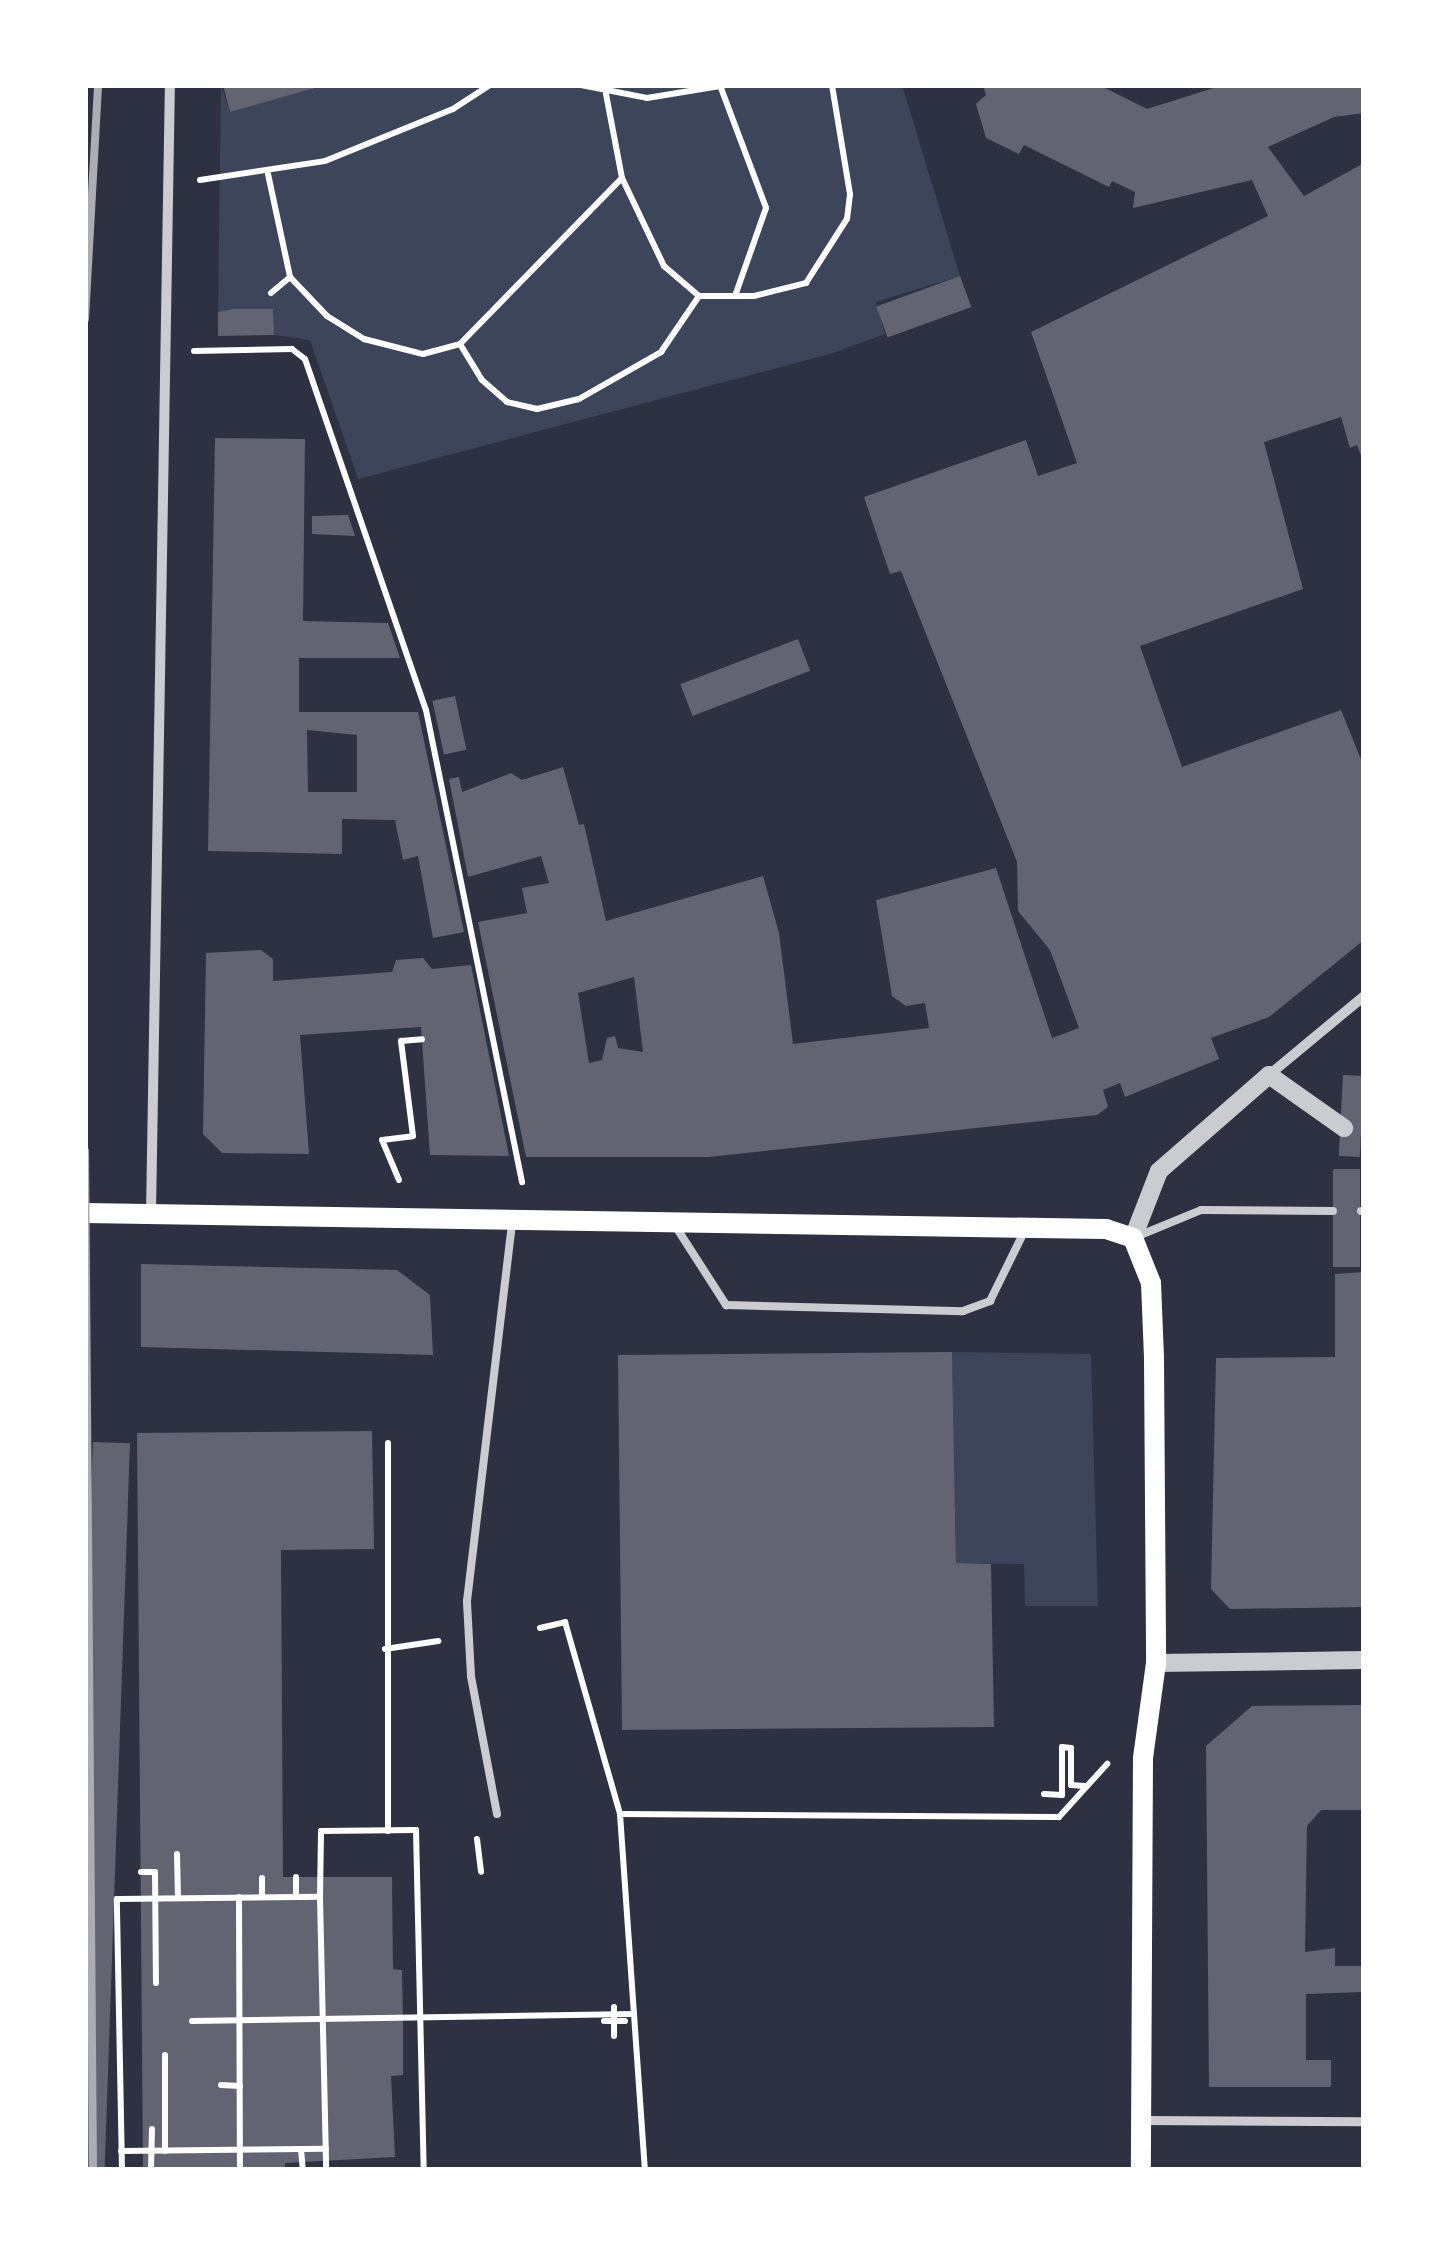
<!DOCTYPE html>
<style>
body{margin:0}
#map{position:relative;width:1449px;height:2255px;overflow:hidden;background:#2d3142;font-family:Lora,serif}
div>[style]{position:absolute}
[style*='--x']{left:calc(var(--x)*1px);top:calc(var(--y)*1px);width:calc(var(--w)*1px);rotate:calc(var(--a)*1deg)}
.green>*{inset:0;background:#3c4559}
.building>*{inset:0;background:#626471;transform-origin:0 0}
.path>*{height:6px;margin:-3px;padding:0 3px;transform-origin:3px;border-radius:3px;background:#fff}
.service>*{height:8px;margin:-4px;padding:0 4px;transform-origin:4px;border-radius:4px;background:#caccd0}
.pedestrian>*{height:9px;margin:-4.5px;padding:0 4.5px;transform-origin:4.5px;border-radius:4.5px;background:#caccd0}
.minor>*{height:10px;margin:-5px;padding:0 5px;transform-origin:5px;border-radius:5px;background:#caccd0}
.tertiary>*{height:18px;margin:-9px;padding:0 9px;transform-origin:9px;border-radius:9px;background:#caccd0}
.secondary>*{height:20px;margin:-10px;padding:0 10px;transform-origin:10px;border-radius:10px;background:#fff}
.rail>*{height:8px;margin:-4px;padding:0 4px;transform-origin:4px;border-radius:4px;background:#abadb3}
span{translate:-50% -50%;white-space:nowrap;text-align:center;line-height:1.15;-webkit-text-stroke:8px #fff;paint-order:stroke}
.frame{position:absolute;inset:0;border:88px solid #fff;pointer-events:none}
</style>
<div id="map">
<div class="green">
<i style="clip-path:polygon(221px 85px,230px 112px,325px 85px,902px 85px,960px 276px,876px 302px,885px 334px,830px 354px,358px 479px,310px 340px,274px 335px,273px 309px,218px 312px)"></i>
<i style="clip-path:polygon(952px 1352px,1091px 1354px,1098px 1606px,1025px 1606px,1024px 1564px,956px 1563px)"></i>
</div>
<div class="building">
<i style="clip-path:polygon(223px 85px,322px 85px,322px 86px,230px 112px)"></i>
<i style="clip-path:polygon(evenodd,983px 85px,1099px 85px,1147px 109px,1223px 85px,1364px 85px,1364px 113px,1334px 117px,1268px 147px,1304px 196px,1364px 163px,1364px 463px,1357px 445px,1350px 448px,1341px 417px,1264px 442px,1303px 589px,1140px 646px,1182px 767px,1341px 710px,1364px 767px,1364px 940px,1269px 1017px,1211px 1038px,1219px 1059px,1125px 1097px,1120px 1083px,1103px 1090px,1108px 1107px,1097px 1115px,709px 1157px,526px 1157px,478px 922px,527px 913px,522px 888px,549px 883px,541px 856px,468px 877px,449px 779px,459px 777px,462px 792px,511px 773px,522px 780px,563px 767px,579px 825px,584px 824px,606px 921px,763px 876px,779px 933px,793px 1044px,929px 1028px,925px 1003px,906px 1006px,892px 996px,876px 900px,996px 868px,1052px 1038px,1079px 1028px,1050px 950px,1018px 911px,1017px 862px,901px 571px,890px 574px,864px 497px,1026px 440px,1038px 476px,1077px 463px,1031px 332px,1268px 216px,1252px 180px,1133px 208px,1135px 192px,1112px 181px,1109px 187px,1024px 145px,1019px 154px,986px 138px,976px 104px,986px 95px,983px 85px,634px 977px,643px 1052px,618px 1048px,615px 1036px,607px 1038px,602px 1060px,589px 1063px,578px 993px,634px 977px)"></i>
<i style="left:960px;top:276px;width:33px;height:89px;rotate:70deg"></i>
<i style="clip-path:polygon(233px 309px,273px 309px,274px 335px,218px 336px,218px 312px)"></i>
<i style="clip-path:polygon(evenodd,215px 438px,305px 439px,303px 621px,388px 623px,400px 658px,299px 658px,299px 712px,418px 712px,464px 932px,433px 938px,418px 856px,403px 860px,395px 820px,342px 819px,342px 854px,208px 851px,215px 438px,307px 730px,357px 735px,357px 792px,308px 792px,307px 730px)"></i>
<i style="clip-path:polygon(348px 515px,355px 536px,312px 534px,312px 516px)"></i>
<i style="left:798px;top:639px;width:34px;height:126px;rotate:69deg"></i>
<i style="left:455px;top:696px;width:55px;height:23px;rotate:78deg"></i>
<i style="clip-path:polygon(261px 950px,273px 959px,273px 981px,392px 972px,396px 960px,423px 958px,432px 969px,471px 965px,509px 1156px,430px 1155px,421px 1027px,300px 1035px,309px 1154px,222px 1153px,203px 1134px,206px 953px)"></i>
<i style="left:1343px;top:1075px;width:21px;height:81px;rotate:3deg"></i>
<i style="left:1333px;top:1169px;width:27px;height:98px"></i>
<i style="clip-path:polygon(141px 1264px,397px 1270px,430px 1295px,433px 1355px,141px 1347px)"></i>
<i style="clip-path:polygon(1364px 1272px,1364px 1607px,1230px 1609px,1211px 1589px,1216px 1358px,1335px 1357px,1335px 1274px)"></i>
<i style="clip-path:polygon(952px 1352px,956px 1563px,991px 1564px,994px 1727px,622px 1730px,618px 1355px)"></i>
<i style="clip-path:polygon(372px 1431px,374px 1549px,281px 1550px,283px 1877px,392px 1877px,393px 1969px,402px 1970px,403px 2023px,403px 2075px,391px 2076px,395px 2157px,285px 2163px,285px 2170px,143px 2170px,137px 1433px)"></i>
<i style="left:93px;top:1442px;width:37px;height:728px;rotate:2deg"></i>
<i style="clip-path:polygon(1364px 1705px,1364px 1810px,1321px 1810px,1307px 1826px,1305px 1952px,1335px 1948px,1335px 1966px,1364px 1966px,1364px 1992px,1306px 1994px,1306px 2060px,1331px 2060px,1331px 2087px,1209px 2087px,1206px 1746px,1252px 1706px)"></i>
</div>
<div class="path">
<i style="--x:581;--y:85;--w:67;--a:11.1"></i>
<i style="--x:647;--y:98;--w:80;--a:-9.3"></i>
<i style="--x:721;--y:88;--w:128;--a:69.4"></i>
<i style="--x:766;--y:208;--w:93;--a:109.4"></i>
<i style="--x:606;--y:94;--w:86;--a:79.2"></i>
<i style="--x:622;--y:178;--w:98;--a:64.5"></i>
<i style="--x:664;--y:266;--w:46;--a:40.6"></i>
<i style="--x:699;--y:296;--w:55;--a:0"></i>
<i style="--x:754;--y:296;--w:54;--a:-14"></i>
<i style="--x:806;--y:283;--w:76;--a:-57.4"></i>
<i style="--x:847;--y:219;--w:25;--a:-83"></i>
<i style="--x:850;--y:194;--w:110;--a:-99.4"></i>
<i style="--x:268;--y:174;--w:105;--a:77.9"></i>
<i style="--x:290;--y:277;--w:54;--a:46.5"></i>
<i style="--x:327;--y:316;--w:44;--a:31.9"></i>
<i style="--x:364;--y:339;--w:61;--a:14.3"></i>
<i style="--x:423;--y:354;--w:38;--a:-15"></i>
<i style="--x:460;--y:344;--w:231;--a:-45.7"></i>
<i style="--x:200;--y:180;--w:126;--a:-8.6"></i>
<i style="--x:325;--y:161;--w:138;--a:-22.1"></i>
<i style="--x:453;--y:109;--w:44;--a:-33"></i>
<i style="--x:271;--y:293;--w:25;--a:-40"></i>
<i style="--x:460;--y:344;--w:42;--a:58.6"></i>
<i style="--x:482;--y:380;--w:33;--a:41"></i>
<i style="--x:507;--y:402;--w:31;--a:13"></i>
<i style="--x:537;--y:409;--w:43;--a:-13.4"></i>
<i style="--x:579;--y:399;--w:95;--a:-29.8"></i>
<i style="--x:661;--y:352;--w:68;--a:-55.8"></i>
<i style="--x:194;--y:351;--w:98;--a:-1.2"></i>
<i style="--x:292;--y:349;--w:16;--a:38"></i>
<i style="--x:305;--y:359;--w:371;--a:71"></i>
<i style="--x:426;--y:710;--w:482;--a:78.5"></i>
<i style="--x:399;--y:1180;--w:43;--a:-113"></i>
<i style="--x:382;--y:1140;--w:31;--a:-7"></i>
<i style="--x:413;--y:1136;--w:96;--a:-97.2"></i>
<i style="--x:401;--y:1041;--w:21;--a:-5"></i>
<i style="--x:388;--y:1443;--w:388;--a:90"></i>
<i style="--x:540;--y:1628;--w:26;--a:-13"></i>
<i style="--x:565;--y:1622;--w:200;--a:74"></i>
<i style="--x:620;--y:1814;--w:439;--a:0.4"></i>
<i style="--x:1059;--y:1817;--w:72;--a:-47.8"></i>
<i style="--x:385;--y:1649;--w:54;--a:-8.6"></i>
<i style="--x:1044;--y:1794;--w:18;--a:3"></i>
<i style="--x:1062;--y:1795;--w:48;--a:-90"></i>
<i style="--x:1062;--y:1747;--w:9;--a:6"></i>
<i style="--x:1071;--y:1748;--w:37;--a:90"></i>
<i style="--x:1071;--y:1785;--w:13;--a:4"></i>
<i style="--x:620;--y:1814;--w:357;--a:86"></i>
<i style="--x:477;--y:1839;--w:33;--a:83"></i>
<i style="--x:177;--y:1854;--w:44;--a:88.7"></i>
<i style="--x:141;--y:1872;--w:14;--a:0"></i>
<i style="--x:155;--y:1872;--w:111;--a:89.5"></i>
<i style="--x:296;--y:1877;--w:20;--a:90"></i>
<i style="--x:262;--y:1878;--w:19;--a:90"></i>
<i style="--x:239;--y:1897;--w:273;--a:89.8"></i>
<i style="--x:320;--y:1897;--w:273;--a:88.7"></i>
<i style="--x:614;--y:2007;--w:29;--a:90"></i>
<i style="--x:192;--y:2021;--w:442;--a:-0.9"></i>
<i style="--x:604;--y:2021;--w:21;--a:0"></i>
<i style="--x:165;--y:2055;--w:96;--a:90"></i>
<i style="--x:221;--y:2085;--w:19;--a:3"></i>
<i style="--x:301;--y:2149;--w:21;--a:85"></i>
<i style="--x:121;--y:2151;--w:205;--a:-0.6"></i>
<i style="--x:122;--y:2170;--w:271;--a:-91.1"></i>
<i style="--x:117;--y:1899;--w:203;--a:-0.6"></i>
<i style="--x:320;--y:1897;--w:66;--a:-89.1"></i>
<i style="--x:321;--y:1831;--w:95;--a:-0.6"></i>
<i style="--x:416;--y:1830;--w:340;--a:88.7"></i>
<i style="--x:151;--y:2170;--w:41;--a:-88.6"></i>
</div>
<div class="service">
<i style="--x:1361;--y:1211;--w:3;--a:0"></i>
<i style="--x:676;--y:1227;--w:93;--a:57.3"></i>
<i style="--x:726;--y:1305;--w:237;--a:1.5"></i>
<i style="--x:963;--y:1311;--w:29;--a:-20"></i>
<i style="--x:990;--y:1301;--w:79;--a:-63.8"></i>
<i style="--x:1138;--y:1236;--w:68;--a:-22.4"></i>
<i style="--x:1201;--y:1210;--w:132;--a:0.4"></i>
<i style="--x:497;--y:1814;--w:140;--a:-100.7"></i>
<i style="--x:471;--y:1676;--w:75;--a:-93.1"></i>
<i style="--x:467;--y:1601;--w:383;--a:-83.2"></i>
</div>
<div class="pedestrian">
<i style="--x:1142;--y:2120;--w:222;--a:0.3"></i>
</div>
<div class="minor">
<i style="--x:1269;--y:1075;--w:124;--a:-39.7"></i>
<i style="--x:151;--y:1213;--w:1128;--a:-89.04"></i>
</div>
<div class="tertiary">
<i style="--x:1133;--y:1238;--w:72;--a:-68.8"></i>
<i style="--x:1159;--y:1171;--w:146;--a:-41.1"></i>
<i style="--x:1269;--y:1075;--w:92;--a:35.2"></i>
<i style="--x:1156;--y:1663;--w:208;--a:-0.8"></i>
</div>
<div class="secondary">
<i style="--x:85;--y:1213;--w:1021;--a:0.9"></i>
<i style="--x:1106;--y:1229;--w:28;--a:18"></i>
<i style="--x:1133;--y:1238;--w:48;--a:68.2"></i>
<i style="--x:1151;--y:1283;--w:76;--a:87.7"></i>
<i style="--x:1154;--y:1359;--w:304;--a:89.6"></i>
<i style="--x:1156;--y:1663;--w:96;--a:97.8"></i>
<i style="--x:1143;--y:1758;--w:412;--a:90.3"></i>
</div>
<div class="rail">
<i style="--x:85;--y:319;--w:234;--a:-86.8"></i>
<i style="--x:85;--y:1151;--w:1019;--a:89.55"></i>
</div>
<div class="frame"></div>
</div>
